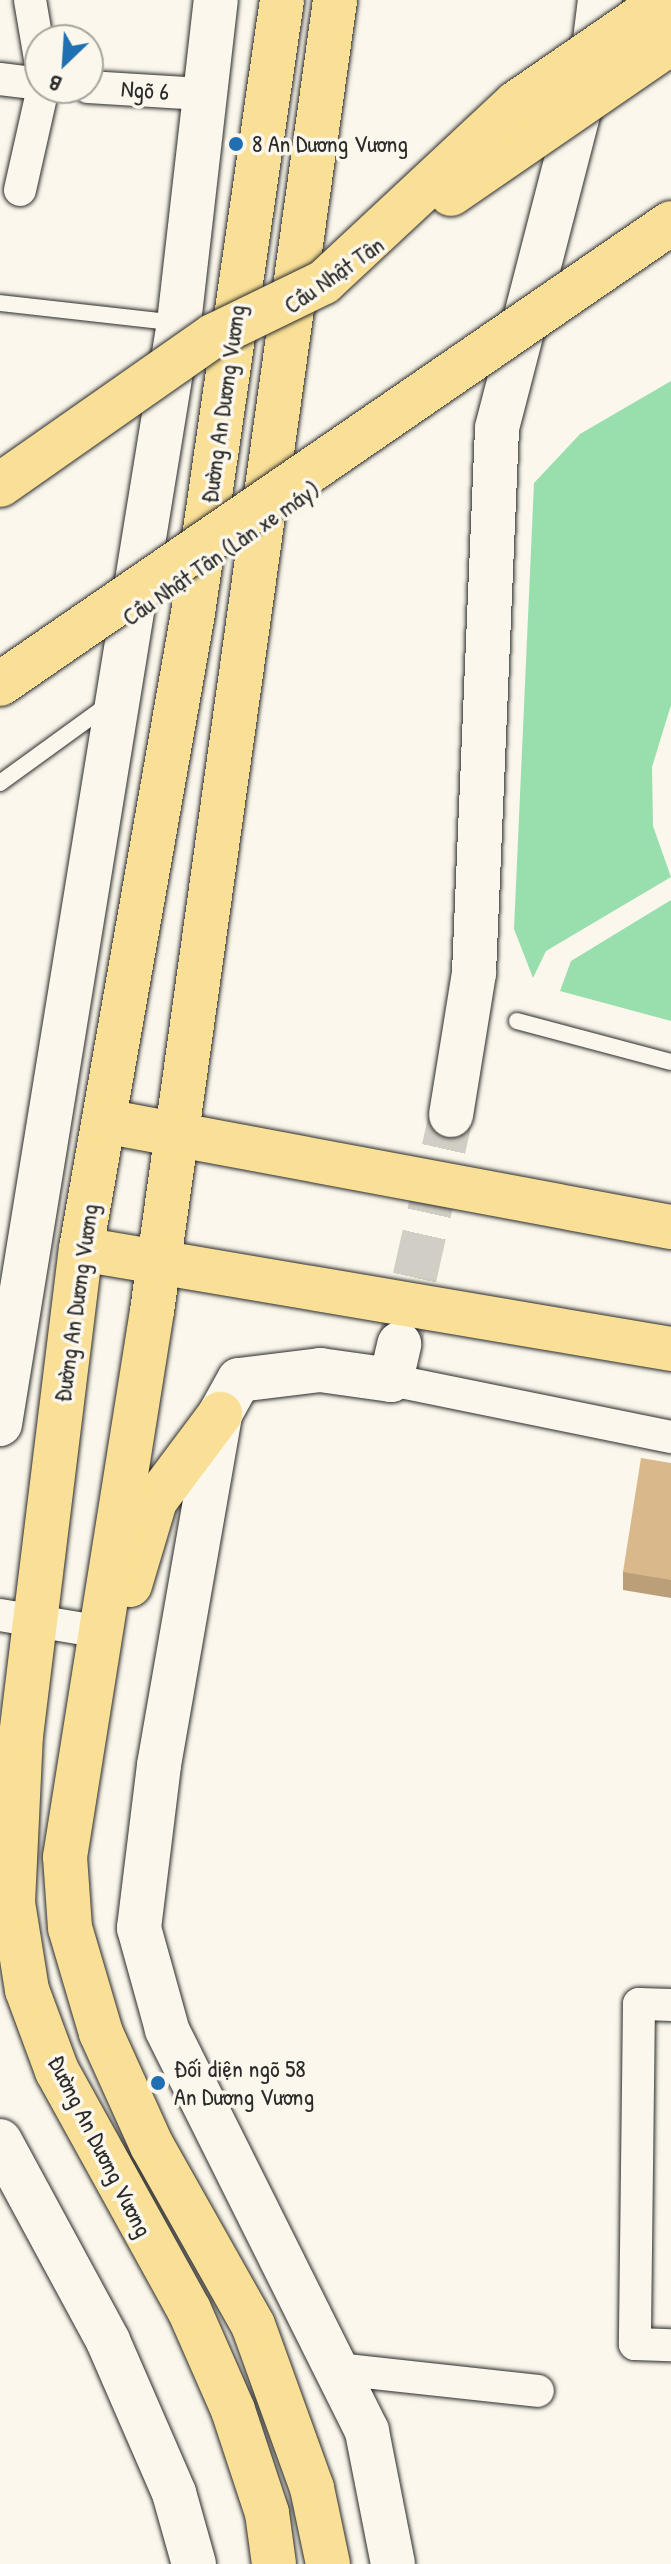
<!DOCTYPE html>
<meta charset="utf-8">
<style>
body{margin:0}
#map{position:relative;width:671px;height:2564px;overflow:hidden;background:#fbf7ec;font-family:"Patrick Hand",sans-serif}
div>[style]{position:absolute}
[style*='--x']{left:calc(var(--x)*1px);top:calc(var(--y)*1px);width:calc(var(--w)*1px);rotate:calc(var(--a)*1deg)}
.green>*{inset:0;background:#98dfad}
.secondary-tunnel>*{height:44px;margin-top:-22px;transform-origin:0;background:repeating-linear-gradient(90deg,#d1cec5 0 44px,transparent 0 66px)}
.roads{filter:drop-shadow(0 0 2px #2b2b2b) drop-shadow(0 0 2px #2b2b2b)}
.lane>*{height:16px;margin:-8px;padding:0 8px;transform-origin:8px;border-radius:8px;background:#fbf7ec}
.street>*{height:32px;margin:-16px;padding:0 16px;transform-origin:16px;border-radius:16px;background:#fbf7ec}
.secondary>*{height:44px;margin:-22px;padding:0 22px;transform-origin:22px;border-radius:22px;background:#fbf7ec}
.primary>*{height:44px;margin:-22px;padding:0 22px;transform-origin:22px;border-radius:22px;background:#f9e096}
.highway>*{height:44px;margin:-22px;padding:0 22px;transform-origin:22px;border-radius:22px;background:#f9e096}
.bridges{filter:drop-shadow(0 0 2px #2b2b2b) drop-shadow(0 0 2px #2b2b2b)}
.highway-bridge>*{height:44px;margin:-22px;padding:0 22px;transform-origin:22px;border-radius:22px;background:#f9e096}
.wall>*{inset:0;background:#bb9f78}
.building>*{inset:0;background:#d9b98c}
.dots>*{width:22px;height:22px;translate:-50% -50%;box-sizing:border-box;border:4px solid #fbf7ec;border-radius:50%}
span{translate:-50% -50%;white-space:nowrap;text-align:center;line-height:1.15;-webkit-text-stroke:7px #fbf7ec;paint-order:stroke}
.street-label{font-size:24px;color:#2b2b2b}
.poi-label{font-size:24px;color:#2b2b2b}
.left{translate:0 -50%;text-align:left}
.north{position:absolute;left:24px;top:24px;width:80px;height:80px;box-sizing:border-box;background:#fbf7ec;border:2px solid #a8a59f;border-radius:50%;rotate:205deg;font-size:22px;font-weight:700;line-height:32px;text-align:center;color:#2b2b2b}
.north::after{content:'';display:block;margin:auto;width:28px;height:36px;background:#1f6fb2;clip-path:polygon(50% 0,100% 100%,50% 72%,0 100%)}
</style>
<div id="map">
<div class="green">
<i style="clip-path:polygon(671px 381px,671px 705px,652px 767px,653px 826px,671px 877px,546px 951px,533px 978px,514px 929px,534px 483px,580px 434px)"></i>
<i style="clip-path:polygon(671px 900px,671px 1021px,560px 991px,571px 961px)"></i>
</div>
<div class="secondary-tunnel">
<i style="--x:400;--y:1342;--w:233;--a:-77.3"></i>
</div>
<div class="roads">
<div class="lane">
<i style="--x:0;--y:303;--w:179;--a:6.4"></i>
<i style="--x:0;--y:783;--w:135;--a:-35.9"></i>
<i style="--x:517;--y:1021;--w:159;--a:14.9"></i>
</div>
<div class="street">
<i style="--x:30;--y:0;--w:60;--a:80.4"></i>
<i style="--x:0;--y:79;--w:40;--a:7.1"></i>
<i style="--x:88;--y:87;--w:114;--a:3.5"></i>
<i style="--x:20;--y:190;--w:105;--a:-77.3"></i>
<i style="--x:391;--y:1380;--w:286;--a:11.5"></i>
<i style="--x:0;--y:1615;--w:103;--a:9.5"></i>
<i style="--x:671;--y:2005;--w:32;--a:-178"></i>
<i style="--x:639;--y:2004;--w:340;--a:90.7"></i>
<i style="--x:635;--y:2344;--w:36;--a:2"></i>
<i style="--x:337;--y:2369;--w:202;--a:6.2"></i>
</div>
<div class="secondary">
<i style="--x:451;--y:1115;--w:144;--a:-80.8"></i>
<i style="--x:474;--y:973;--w:545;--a:-87.58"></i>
<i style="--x:497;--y:428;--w:384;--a:-75.5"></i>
<i style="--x:593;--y:56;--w:56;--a:-82.9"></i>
<i style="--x:0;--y:1424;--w:1115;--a:-80.77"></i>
<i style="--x:179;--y:323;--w:325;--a:-83.5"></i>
<i style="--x:0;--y:2141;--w:227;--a:61.6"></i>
<i style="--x:108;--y:2341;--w:166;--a:66.5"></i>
<i style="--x:174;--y:2493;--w:74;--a:74.3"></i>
<i style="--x:393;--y:2564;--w:136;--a:-101.1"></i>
<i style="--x:367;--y:2431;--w:449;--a:-116.5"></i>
<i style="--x:167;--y:2029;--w:105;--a:-105.5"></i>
<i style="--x:139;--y:1928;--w:164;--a:-83"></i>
<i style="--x:159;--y:1765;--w:356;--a:-80.1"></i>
<i style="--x:220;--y:1414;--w:39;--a:-61"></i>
<i style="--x:239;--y:1380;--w:82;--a:-7"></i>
<i style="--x:320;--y:1370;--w:72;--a:8"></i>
<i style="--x:391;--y:1380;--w:37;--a:-77"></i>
</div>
<div class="primary">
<i style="--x:130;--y:1585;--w:88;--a:-73.4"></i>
<i style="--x:155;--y:1501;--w:109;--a:-53.2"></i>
<i style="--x:274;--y:2564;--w:51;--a:-97.8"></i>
<i style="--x:267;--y:2513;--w:108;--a:-108.3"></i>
<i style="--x:233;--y:2410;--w:109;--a:-113.7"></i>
<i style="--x:189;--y:2310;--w:273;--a:-118.9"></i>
<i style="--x:57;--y:2071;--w:86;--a:-110.3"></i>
<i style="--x:27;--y:1990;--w:88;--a:-99.1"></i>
<i style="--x:13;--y:1903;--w:167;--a:-87.3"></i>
<i style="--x:21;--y:1736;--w:491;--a:-83"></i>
<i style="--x:81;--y:1249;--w:646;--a:-80.01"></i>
<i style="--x:193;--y:613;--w:619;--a:-81.74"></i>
<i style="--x:328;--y:2564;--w:78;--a:-101.9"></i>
<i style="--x:312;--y:2488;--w:173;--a:-109.9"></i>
<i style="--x:253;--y:2325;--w:206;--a:-119.4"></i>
<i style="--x:152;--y:2146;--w:124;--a:-114.3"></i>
<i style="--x:101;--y:2033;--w:109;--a:-106.4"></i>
<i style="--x:70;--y:1928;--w:71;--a:-94"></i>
<i style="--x:65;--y:1857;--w:553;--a:-80.95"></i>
<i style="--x:152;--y:1311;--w:1324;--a:-82.05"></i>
</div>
<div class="highway">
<i style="--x:104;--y:1121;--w:577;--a:10.59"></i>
<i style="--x:81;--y:1249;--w:598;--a:9.62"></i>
</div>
</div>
<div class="bridges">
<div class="highway-bridge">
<i style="--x:451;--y:194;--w:267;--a:-34.5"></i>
<i style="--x:0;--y:485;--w:260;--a:-35"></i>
<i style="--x:213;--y:336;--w:123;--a:-25.9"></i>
<i style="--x:324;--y:282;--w:262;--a:-43"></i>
<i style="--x:516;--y:103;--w:182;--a:-34.5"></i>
<i style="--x:0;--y:684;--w:814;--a:-34.49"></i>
</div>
</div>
<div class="wall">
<i style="clip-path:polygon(671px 1463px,671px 1598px,623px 1590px,623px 1572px)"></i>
</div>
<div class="building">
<i style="clip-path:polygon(641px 1458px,671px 1463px,671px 1580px,623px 1572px)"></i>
</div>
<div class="dots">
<i style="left:236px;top:144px;background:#1f6fb2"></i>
<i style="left:158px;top:2083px;background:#1f6fb2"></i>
</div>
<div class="street-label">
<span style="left:145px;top:90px;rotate:4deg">Ngõ 6</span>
<span style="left:334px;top:275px;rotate:-35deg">Cầu Nhật Tân</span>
<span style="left:223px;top:404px;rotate:-82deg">Đường An Dương Vương</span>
<span style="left:221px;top:553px;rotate:-35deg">Cầu Nhật Tân (Làn xe máy)</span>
<span style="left:76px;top:1303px;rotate:-82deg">Đường An Dương Vương</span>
<span style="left:100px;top:2146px;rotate:63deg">Đường An Dương Vương</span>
</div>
<div class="poi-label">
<span class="left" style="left:252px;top:144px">8 An Dương Vương</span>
<span class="left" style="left:174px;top:2083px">Đối diện ngõ 58<br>An Dương Vương</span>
</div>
<div class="north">B</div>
</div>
